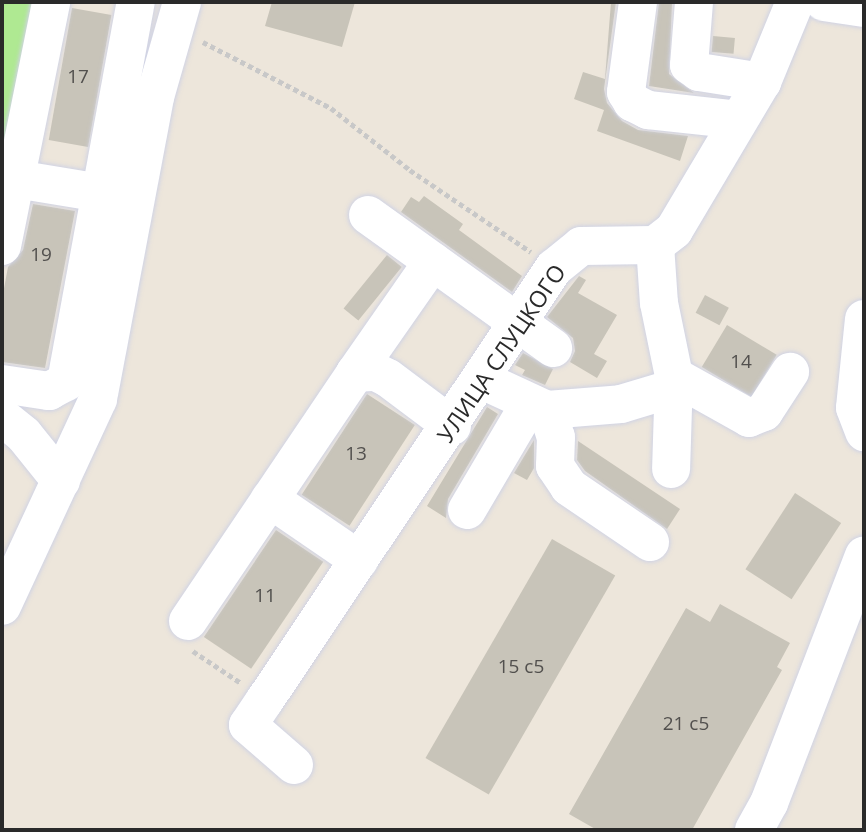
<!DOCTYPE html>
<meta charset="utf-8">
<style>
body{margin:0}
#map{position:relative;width:866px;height:832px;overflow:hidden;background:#ede6db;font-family:"Open Sans",sans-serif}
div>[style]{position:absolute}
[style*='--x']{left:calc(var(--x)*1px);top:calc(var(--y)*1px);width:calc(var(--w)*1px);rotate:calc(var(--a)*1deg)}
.green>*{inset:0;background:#afe992}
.building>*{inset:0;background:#c8c4b9;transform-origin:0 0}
.path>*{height:4.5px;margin-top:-2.25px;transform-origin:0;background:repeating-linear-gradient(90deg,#c8c8c8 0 5px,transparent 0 8.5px)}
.roads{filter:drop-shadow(0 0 2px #d0d3e4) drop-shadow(0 0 2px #d0d3e4)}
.minor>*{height:38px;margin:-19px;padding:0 19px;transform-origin:19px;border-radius:19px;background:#fff}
span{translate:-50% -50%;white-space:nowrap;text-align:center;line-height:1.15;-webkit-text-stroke:5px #fff;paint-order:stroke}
.number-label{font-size:19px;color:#52504e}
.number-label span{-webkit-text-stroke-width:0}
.street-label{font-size:23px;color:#2a2a2a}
.frame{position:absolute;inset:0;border:4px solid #2a2a2a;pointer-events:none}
</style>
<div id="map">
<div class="green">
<i style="clip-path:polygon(2px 2px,37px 2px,2px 179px)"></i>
</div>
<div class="building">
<i style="clip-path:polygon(272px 2px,355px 2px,342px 47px,265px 26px)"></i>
<i style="clip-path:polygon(611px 2px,616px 2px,604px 89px,607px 103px,622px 121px,638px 130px,688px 136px,680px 161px,597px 131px,604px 110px,574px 99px,583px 72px,605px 79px)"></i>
<i style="clip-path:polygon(659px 2px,672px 4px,669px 74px,694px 93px,649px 86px)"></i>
<i style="left:72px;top:8px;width:40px;height:134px;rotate:10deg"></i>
<i style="left:713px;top:36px;width:22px;height:16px;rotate:5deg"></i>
<i style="clip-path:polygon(424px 196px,463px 224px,459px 230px,522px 276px,512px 292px,401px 212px,411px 197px,419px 202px)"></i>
<i style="clip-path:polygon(33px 204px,75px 211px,45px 368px,2px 362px,2px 299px,8px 267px,23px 250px)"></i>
<i style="left:387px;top:255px;width:19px;height:69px;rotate:39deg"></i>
<i style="clip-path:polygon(579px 276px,586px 280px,578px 293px,617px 315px,594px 354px,607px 361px,597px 378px,570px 362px,575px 351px,573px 338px,547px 317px)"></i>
<i style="left:705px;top:295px;width:27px;height:20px;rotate:28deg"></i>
<i style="left:727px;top:325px;width:58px;height:49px;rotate:31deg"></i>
<i style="clip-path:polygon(523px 353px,553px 369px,545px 385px,522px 375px,525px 370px,515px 365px)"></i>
<i style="left:367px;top:394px;width:57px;height:120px;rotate:33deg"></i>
<i style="clip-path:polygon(487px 407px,498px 414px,448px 499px,446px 518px,427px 506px)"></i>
<i style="clip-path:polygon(534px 440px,534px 468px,527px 480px,514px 473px)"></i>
<i style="clip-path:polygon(578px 441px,680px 509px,667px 529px,585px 471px,577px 460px)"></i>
<i style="left:795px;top:493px;width:55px;height:91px;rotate:33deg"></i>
<i style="left:276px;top:530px;width:57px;height:129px;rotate:34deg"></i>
<i style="left:552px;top:539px;width:73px;height:253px;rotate:30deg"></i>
<i style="clip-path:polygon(720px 604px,790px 643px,777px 667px,782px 670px,692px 830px,597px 830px,569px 814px,686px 608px,710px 622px)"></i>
</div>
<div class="path">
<i style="--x:203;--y:42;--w:144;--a:27.3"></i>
<i style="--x:331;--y:108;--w:100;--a:38.1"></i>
<i style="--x:410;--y:170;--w:146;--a:34.1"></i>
<i style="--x:193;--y:651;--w:58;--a:33.7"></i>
</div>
<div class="roads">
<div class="minor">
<i style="--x:638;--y:2;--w:91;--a:97.6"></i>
<i style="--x:626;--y:92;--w:12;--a:59"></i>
<i style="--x:632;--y:102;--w:18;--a:27"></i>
<i style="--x:648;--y:110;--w:91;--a:6.3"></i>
<i style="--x:694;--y:2;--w:63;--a:94.5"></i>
<i style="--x:689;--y:65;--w:12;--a:35"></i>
<i style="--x:699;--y:72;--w:64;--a:9"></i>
<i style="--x:824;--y:2;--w:40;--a:8.5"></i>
<i style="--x:16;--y:179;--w:86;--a:9.4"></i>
<i style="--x:368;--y:215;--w:228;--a:35.7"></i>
<i style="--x:655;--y:245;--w:58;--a:86.1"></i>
<i style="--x:659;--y:303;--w:75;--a:78.4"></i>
<i style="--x:674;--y:376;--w:93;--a:91.8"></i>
<i style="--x:2;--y:246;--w:249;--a:-78.6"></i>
<i style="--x:864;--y:319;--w:89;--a:95.8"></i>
<i style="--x:855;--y:408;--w:26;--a:69"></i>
<i style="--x:355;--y:373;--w:136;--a:-55.1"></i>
<i style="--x:674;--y:376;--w:86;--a:29.2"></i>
<i style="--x:749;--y:418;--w:16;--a:-22"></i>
<i style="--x:764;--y:412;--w:48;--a:-57"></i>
<i style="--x:482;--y:380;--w:72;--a:24.8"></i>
<i style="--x:547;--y:410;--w:28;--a:72"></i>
<i style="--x:556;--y:437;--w:29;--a:92"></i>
<i style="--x:555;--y:466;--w:25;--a:56"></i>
<i style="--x:569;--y:487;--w:98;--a:34.2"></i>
<i style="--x:2;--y:384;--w:48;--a:8.5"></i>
<i style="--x:49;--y:391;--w:19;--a:-28"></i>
<i style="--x:66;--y:382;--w:386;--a:-79.6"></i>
<i style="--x:547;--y:410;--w:74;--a:-4.6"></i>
<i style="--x:621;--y:404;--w:55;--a:-16.8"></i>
<i style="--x:2;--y:417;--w:28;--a:39"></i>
<i style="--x:24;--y:435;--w:59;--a:51.2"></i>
<i style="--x:270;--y:499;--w:108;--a:34.4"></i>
<i style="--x:467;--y:510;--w:124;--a:-59.5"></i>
<i style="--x:2;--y:606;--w:228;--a:-65.1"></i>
<i style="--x:98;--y:399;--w:307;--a:-79.3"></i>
<i style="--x:155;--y:97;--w:99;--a:-74.1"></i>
<i style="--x:188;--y:621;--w:299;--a:-56"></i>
<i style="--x:355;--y:373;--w:21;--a:-3"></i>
<i style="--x:376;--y:372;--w:13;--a:27"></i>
<i style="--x:388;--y:378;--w:80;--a:36.9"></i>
<i style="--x:294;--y:765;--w:61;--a:-139"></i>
<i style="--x:248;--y:725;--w:30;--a:-56"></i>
<i style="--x:265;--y:700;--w:520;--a:-56.22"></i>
<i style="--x:554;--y:268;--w:35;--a:-39"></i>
<i style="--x:581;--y:246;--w:74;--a:-0.8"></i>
<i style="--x:655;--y:245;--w:24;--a:-38"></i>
<i style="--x:674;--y:230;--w:172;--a:-59.3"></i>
<i style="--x:762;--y:82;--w:87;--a:-67.6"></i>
<i style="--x:754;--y:830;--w:31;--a:-61"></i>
<i style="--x:769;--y:803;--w:265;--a:-69"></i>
</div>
</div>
<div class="number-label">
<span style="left:78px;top:77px">17</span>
<span style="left:41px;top:255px">19</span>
<span style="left:741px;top:362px">14</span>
<span style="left:356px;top:454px">13</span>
<span style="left:265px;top:596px">11</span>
<span style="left:521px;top:667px">15 с5</span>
<span style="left:686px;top:724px">21 с5</span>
</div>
<div class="street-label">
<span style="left:501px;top:353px;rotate:-56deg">УЛИЦА СЛУЦКОГО</span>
</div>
<div class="frame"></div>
</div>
